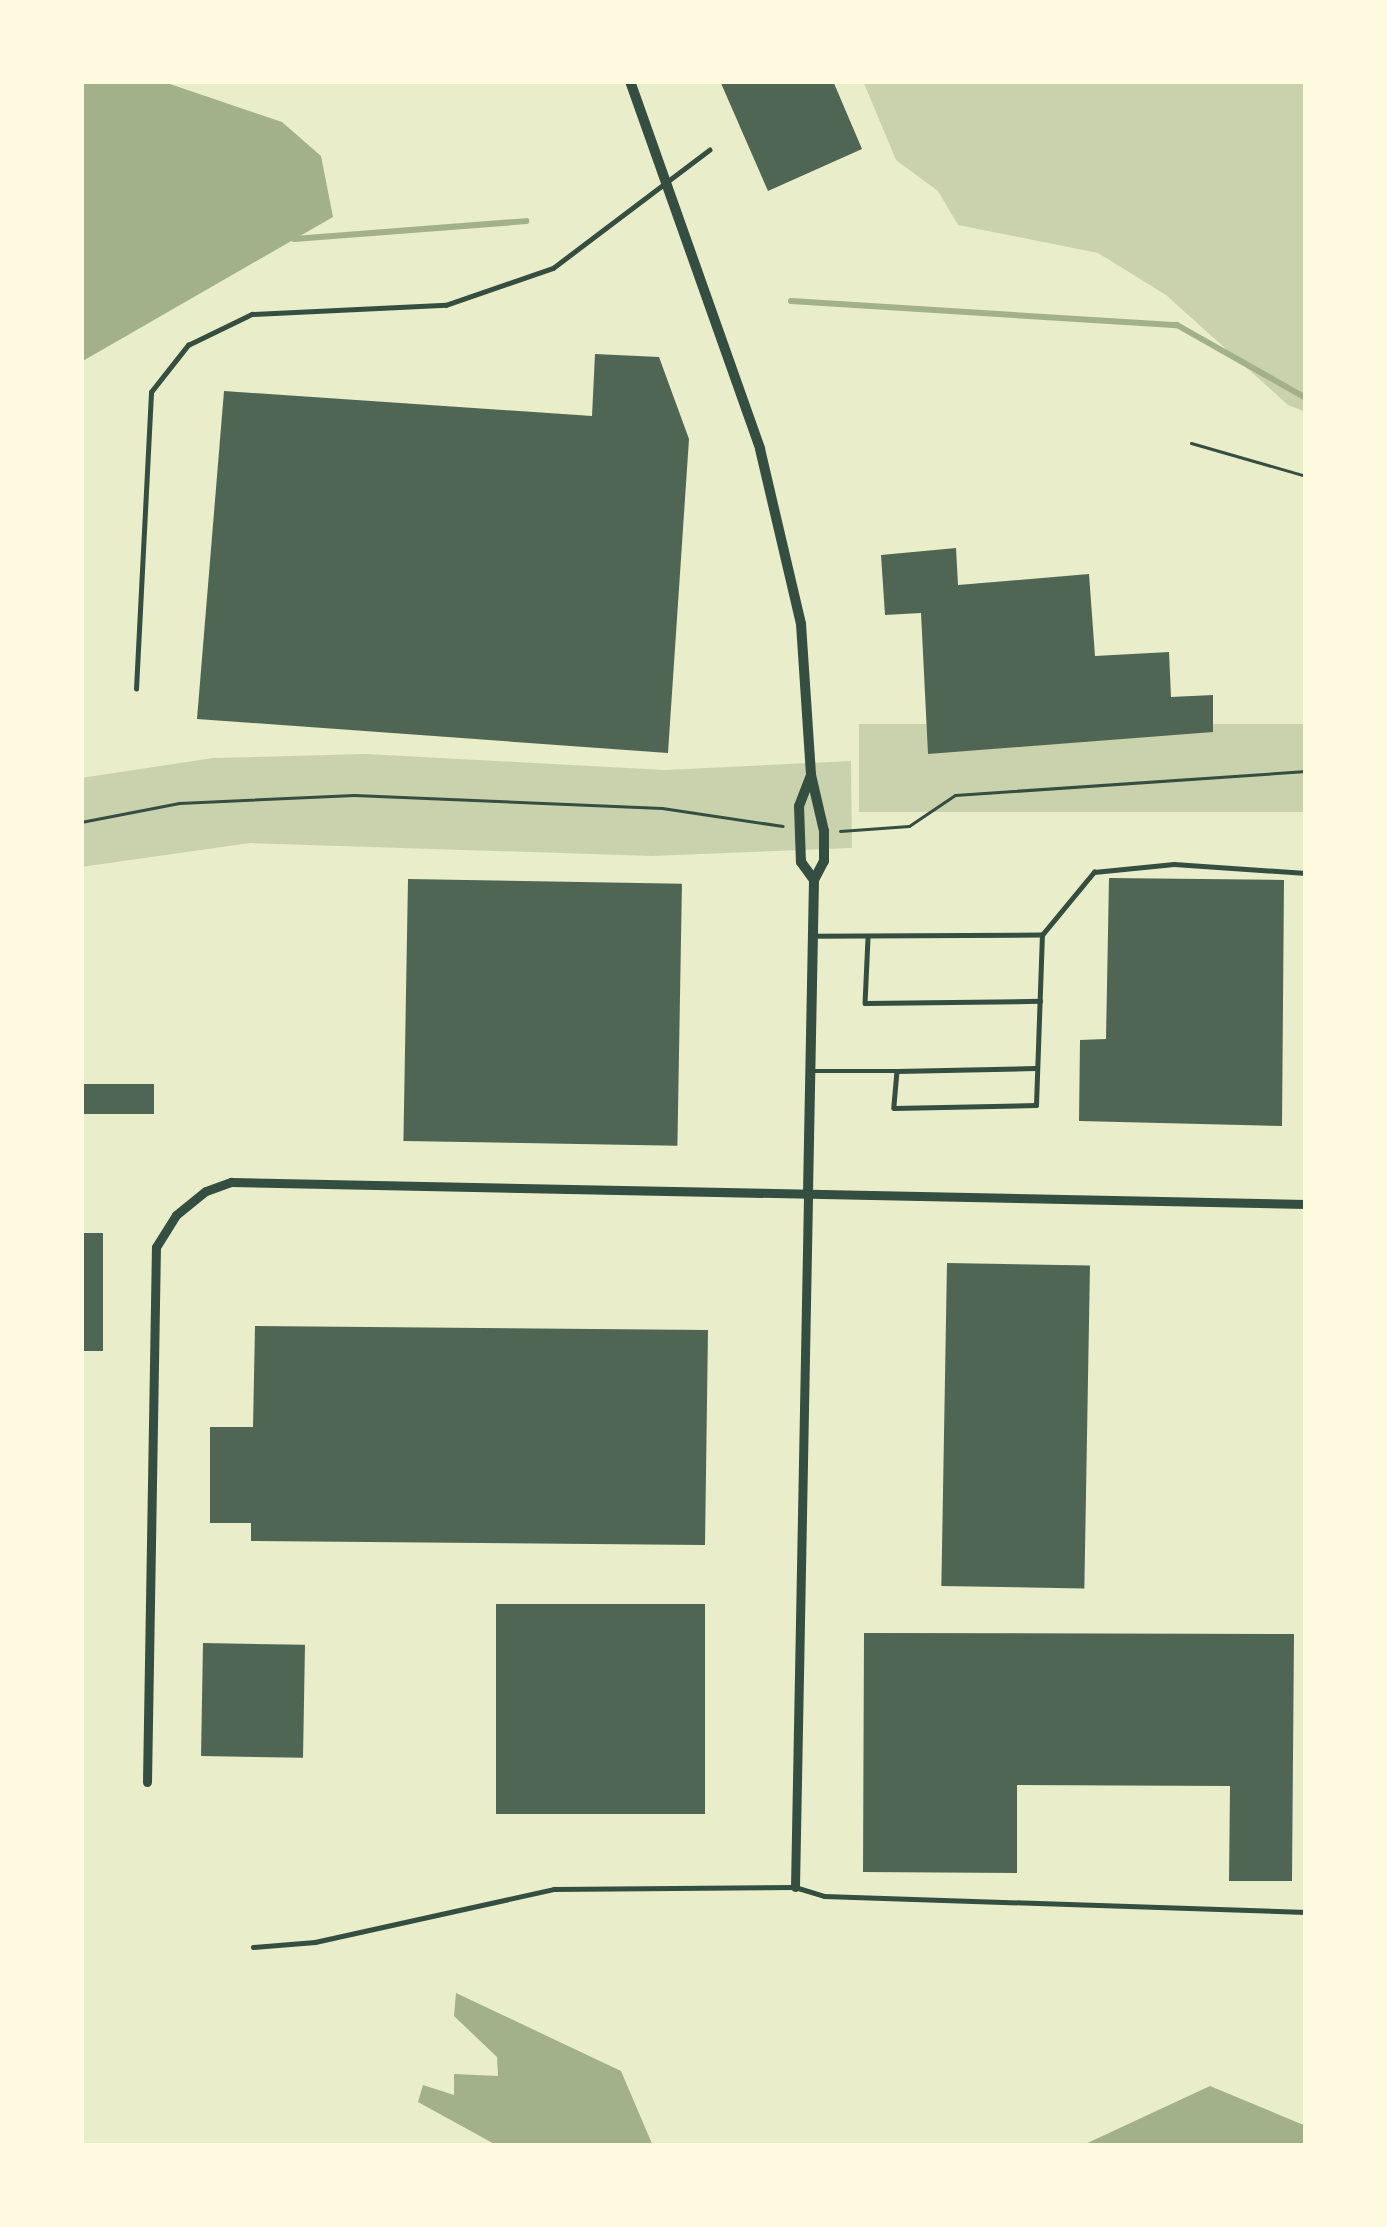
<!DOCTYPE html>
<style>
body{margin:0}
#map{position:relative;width:1387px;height:2227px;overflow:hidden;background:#e9edc9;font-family:"IBM Plex Serif",serif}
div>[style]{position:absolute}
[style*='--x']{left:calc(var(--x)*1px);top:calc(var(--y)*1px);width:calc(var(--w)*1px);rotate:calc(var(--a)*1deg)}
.green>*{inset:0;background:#cad2ad;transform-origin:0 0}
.water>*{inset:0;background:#a3b18a}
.stream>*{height:6px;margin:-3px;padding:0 3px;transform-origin:3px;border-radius:3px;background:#a3b18a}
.building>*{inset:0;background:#4f6655;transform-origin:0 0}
.path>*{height:3px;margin:-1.5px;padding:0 1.5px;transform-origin:1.5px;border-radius:1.5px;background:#344e41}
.service>*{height:4.5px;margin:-2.25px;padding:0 2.25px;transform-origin:2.25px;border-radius:2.25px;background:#344e41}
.minor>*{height:9px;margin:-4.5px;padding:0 4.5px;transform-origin:4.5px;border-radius:4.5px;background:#344e41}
.tertiary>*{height:10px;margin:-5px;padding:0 5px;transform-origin:5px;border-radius:5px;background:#344e41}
span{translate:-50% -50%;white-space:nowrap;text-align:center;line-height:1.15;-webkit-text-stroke:9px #fefae0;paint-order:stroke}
.frame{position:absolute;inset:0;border:84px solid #fefae0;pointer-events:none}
</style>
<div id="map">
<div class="green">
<i style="clip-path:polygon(863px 81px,1306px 81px,1306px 412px,1288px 405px,1166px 295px,1098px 253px,958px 225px,938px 191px,896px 160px)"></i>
<i style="left:1306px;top:724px;width:88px;height:447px;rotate:90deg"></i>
<i style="clip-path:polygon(366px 754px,665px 770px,851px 761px,852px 848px,652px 856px,250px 843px,81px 867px,81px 778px,213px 758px)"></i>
</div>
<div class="water">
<i style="clip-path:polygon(161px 81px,282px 122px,321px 156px,333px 217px,81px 362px,81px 82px)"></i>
<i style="clip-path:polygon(456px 1993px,621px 2071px,653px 2146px,498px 2146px,418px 2102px,423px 2085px,454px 2095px,454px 2074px,498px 2076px,497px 2057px,454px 2016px)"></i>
<i style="clip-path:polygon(1210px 2086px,1306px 2126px,1306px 2146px,1081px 2146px)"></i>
</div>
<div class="stream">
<i style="--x:294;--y:239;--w:233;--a:-4.4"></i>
<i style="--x:791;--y:301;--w:387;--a:3.6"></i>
<i style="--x:1177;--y:325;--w:148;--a:29.5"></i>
</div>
<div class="building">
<i style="clip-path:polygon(720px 81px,833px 81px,862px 149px,768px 191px)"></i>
<i style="clip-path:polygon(595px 354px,659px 357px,689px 439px,668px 753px,197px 719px,224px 391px,592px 416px)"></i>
<i style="clip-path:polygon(956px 548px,958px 585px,1089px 574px,1095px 656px,1169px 652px,1171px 697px,1213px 695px,1213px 732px,928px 754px,921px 613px,885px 615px,881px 555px)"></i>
<i style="clip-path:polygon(1109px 878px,1284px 880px,1282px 1126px,1079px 1121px,1080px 1040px,1106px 1039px)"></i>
<i style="left:408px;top:879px;width:274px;height:262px;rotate:1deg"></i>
<i style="left:81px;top:1084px;width:73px;height:30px"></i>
<i style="left:81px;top:1233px;width:22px;height:118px"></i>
<i style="left:947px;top:1263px;width:143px;height:323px;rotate:1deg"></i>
<i style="clip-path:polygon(255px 1326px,708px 1330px,705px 1545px,251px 1541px,251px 1523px,210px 1523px,210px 1427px,253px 1427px)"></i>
<i style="left:496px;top:1604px;width:209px;height:210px"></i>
<i style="clip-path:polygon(864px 1633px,1294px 1634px,1292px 1881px,1229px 1881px,1230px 1786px,1017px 1785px,1017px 1873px,863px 1872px)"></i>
<i style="left:203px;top:1643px;width:102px;height:113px;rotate:1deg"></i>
</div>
<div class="path">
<i style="--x:1191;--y:443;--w:120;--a:16"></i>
<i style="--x:81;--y:822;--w:100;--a:-11"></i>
<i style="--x:179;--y:803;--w:175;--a:-2.6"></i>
<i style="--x:354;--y:795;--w:308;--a:2.4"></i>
<i style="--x:662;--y:808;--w:122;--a:8.5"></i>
<i style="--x:840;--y:831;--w:69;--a:-4.1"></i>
<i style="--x:909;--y:826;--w:55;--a:-34"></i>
<i style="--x:955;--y:795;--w:352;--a:-3.9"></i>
</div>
<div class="service">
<i style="--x:136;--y:689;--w:297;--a:-87.1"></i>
<i style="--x:151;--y:392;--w:60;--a:-51.8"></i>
<i style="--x:188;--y:345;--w:71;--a:-25.8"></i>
<i style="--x:252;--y:314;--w:194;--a:-2.7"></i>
<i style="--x:446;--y:305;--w:113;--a:-19.1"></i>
<i style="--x:553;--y:268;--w:196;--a:-37.1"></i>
<i style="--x:1042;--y:935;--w:82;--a:-50.5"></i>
<i style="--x:1094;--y:872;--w:80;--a:-5.7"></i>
<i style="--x:1174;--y:864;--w:132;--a:3.9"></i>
<i style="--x:868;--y:938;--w:65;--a:92.6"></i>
<i style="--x:865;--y:1003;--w:175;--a:-0.7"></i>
<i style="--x:810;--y:1071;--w:87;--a:0"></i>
<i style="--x:897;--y:1071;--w:37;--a:95"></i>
<i style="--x:894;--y:1108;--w:142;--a:-1.2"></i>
<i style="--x:1036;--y:1105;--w:170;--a:-88"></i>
<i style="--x:1042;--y:935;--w:229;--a:179.7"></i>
<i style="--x:897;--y:1071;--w:138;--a:-1.2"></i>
<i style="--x:253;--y:1947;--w:62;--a:-4.6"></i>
<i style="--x:315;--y:1942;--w:245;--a:-12.5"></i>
<i style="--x:554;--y:1889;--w:241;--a:-0.5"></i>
<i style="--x:795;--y:1887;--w:30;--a:17"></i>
<i style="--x:824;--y:1896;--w:482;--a:1.9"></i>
</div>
<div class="minor">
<i style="--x:147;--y:1782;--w:535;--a:-89.04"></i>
<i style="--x:156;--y:1247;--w:38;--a:-58"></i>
<i style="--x:176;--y:1215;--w:38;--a:-39"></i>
<i style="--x:206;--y:1191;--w:27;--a:-20"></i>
<i style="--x:231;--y:1182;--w:1075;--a:1.17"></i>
<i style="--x:795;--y:1887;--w:691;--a:-88.92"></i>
</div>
<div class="tertiary">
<i style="--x:630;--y:81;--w:390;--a:70.5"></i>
<i style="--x:760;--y:449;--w:180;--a:76.8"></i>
<i style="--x:801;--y:624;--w:151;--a:86.2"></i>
<i style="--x:811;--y:775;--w:57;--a:76.9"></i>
<i style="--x:824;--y:831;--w:30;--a:90"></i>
<i style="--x:824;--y:861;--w:21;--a:118"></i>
<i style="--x:814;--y:880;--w:316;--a:91.1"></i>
<i style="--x:811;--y:775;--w:33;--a:111"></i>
<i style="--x:799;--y:806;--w:56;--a:88"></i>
<i style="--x:801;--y:862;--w:22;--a:54"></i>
</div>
<div class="frame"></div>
</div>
